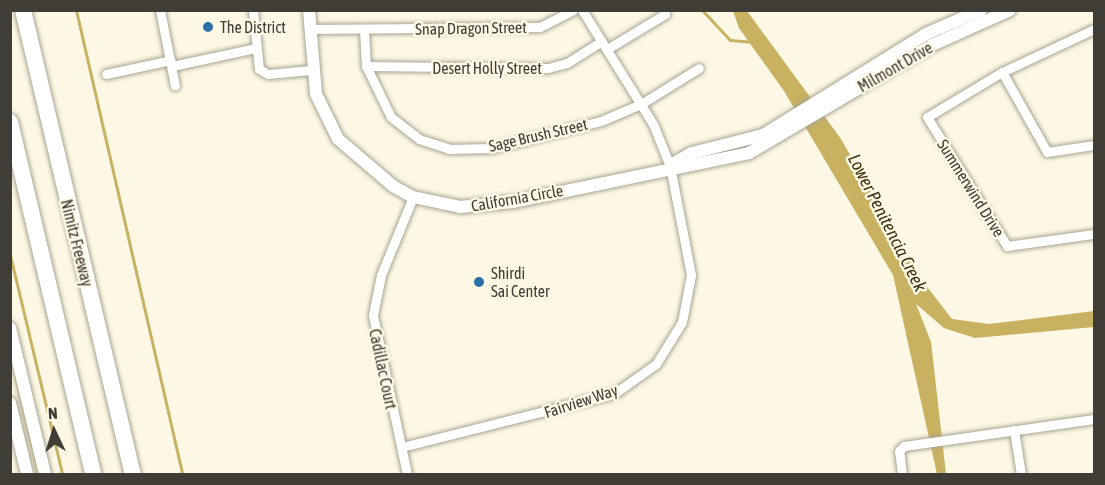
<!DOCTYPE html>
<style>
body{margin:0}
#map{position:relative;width:1105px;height:485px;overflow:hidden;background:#fdf8e5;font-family:"Asap Condensed",sans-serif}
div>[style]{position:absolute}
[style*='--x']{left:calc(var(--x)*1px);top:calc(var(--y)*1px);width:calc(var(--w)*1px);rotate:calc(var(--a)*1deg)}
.green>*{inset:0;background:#f5e7b3}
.water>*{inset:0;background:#c8b261}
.stream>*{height:3px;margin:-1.5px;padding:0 1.5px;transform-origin:1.5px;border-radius:1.5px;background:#c8b261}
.roads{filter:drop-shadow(0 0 2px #a9a493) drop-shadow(0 0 2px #a9a493)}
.street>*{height:9px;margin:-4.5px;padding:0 4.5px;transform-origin:4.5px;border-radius:4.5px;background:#fff}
.secondary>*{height:12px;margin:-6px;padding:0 6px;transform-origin:6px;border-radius:6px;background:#fff}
.highway>*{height:16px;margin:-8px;padding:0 8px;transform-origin:8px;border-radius:8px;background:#fff}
.dots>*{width:16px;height:16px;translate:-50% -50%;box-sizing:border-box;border:3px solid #fdf8e5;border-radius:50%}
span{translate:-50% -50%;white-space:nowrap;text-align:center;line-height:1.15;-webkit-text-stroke:5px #fdf8e5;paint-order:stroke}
.poi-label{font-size:16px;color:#3f3d36}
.left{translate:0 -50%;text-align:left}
.street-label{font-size:16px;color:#3f3d36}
.water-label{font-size:18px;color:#3d3410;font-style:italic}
.frame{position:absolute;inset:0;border:12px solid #3f3d36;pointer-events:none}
.north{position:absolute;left:24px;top:401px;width:60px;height:60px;-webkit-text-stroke:4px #fdf8e5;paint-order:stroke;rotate:356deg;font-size:16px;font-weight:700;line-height:24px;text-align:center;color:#3f3d36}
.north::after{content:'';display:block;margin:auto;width:21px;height:27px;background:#3f3d36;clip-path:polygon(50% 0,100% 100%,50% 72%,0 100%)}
</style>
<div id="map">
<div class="green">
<i style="clip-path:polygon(10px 337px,42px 474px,36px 474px,12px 368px)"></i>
</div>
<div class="water">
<i style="clip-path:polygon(733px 11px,747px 11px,841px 139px,924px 283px,952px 319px,989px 324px,1094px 311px,1094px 327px,975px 338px,944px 328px,916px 304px,931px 342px,946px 474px,937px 474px,893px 275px,784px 91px,739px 28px)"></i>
</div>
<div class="stream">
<i style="--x:76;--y:10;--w:476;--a:77.1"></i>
<i style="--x:702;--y:10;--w:41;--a:47"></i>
<i style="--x:730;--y:40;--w:21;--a:5"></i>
<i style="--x:10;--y:255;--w:225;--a:76.6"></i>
</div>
<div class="roads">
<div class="street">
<i style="--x:160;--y:10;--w:77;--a:78.8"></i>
<i style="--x:253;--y:10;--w:59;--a:84.2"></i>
<i style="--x:259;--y:69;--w:10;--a:29"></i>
<i style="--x:268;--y:74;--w:43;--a:-5.3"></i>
<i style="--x:309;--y:29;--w:231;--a:-0.5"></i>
<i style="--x:540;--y:27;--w:37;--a:-27"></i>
<i style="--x:364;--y:29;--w:37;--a:87"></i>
<i style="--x:366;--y:66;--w:57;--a:63.9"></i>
<i style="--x:391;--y:117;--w:36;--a:38"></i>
<i style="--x:419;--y:139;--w:32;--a:18"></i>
<i style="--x:449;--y:149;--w:43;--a:-1.3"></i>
<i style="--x:492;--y:148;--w:112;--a:-13.9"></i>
<i style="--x:601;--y:121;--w:43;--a:-23"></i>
<i style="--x:641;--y:104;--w:68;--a:-31.8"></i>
<i style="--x:1094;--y:29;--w:102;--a:154.9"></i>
<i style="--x:1002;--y:72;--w:87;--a:149"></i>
<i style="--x:927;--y:117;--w:152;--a:58.2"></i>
<i style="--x:1007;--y:246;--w:88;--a:-7.9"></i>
<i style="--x:607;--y:49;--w:68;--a:-31.1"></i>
<i style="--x:172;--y:66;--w:85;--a:-12.2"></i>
<i style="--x:366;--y:66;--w:182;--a:0.6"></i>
<i style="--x:548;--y:68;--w:20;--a:-15"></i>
<i style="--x:567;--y:63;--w:41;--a:-32.2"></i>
<i style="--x:1002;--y:72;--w:92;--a:60.6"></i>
<i style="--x:1047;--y:152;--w:48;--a:-8.5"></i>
<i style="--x:106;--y:74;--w:66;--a:-12.2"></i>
<i style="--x:1014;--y:430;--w:45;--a:81"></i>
<i style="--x:402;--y:447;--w:220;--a:-14.2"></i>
<i style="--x:615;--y:393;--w:50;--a:-35.3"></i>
<i style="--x:656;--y:364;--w:49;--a:-58.2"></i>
<i style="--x:682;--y:322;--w:48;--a:-79.2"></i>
<i style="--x:691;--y:275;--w:111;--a:-100.9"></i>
<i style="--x:670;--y:166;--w:45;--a:-112"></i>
<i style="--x:653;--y:124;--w:134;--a:-121.9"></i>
<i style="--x:407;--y:474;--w:163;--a:-102.1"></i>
<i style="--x:373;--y:315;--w:41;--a:-78.7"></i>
<i style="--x:381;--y:275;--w:84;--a:-67.7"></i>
<i style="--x:902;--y:474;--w:23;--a:-97"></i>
<i style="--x:899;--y:451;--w:7;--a:-45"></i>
<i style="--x:904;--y:446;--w:192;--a:-8.1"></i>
</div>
<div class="secondary">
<i style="--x:309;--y:10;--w:84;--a:85.2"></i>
<i style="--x:316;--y:94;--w:50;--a:63.9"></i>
<i style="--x:338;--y:139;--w:72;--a:40.5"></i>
<i style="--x:393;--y:186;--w:23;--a:29"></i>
<i style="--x:413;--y:197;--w:48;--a:12"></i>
<i style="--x:460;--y:207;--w:53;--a:-5.4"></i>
<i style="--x:513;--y:202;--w:241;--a:-11.7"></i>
<i style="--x:749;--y:153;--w:212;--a:-30.5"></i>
<i style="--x:932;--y:45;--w:85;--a:-24.2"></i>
<i style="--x:671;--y:165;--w:24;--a:-30"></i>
<i style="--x:692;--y:153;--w:73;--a:-14.2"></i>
<i style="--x:763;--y:135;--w:192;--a:-31.8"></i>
<i style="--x:926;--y:34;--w:60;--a:-23.6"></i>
<i style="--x:10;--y:328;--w:150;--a:76.5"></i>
<i style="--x:10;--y:403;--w:73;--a:76.5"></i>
</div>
<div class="highway">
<i style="--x:23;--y:10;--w:477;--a:76.7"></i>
<i style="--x:10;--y:122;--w:362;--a:76.7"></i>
</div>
</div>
<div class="dots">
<i style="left:208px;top:27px;background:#2b71a6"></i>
<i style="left:479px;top:282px;background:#2b71a6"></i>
</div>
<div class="poi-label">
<span class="left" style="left:220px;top:27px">The District</span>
<span class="left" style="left:491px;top:282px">Shirdi<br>Sai Center</span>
</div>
<div class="street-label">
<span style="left:471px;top:28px;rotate:-1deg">Snap Dragon Street</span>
<span style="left:895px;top:67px;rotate:-30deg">Milmont Drive</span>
<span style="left:487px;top:68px">Desert Holly Street</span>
<span style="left:538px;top:135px;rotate:-13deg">Sage Brush Street</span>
<span style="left:971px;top:188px;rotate:58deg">Summerwind Drive</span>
<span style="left:517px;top:198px;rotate:-10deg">California Circle</span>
<span style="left:77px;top:243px;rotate:76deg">Nimitz Freeway</span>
<span style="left:383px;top:369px;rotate:78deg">Cadillac Court</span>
<span style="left:581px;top:401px;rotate:-18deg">Fairview Way</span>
</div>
<div class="water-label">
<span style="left:887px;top:223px;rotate:63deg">Lower Penitencia Creek</span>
</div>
<div class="frame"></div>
<div class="north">N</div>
</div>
